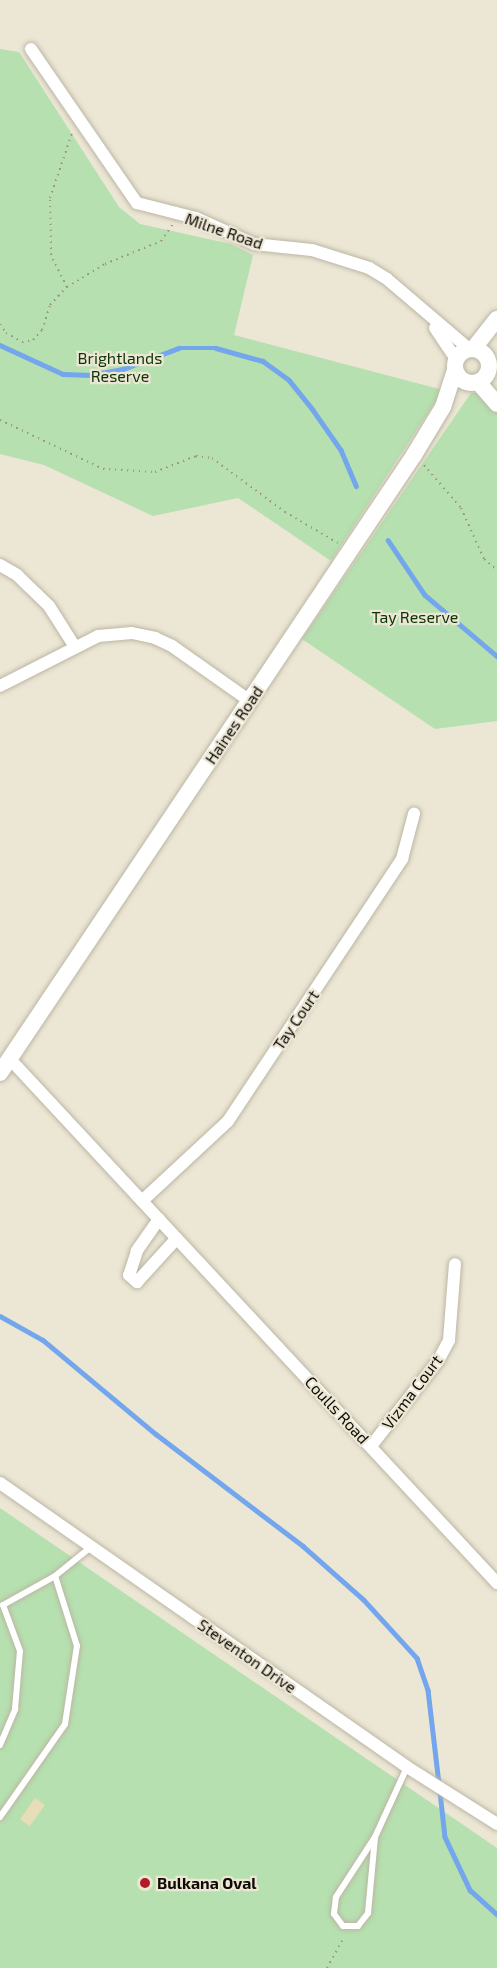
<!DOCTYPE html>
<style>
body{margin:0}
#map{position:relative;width:497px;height:1968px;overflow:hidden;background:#ece6d4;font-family:"Exo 2",sans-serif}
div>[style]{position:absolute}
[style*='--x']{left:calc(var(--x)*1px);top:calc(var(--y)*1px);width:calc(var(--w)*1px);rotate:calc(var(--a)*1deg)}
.green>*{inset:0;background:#b6e0af}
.sand>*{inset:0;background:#e7ddb8;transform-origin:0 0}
.stream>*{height:4.5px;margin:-2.25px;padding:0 2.25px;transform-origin:2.25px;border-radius:2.25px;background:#73a6ec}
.path>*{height:2px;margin-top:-1px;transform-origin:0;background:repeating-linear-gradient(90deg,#999588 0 1.5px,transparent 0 6px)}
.roads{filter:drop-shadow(0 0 2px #bbb6a4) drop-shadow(0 0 2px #bbb6a4)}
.lane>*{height:6px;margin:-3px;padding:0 3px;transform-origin:3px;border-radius:3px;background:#fff}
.street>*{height:12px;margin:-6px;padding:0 6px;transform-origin:6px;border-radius:6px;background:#fff}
.secondary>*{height:16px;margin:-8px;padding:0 8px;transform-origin:8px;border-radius:8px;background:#fff}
.secondary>.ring{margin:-8px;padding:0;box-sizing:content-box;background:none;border:16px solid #fff;border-radius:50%}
.dots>*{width:16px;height:16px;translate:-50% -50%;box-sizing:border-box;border:3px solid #ece6d4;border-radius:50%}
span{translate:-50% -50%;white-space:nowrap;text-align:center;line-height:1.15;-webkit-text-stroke:4.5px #ece6d4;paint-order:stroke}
.street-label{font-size:16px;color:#0d0b06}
.park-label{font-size:16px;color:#0a3404}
.poi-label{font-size:16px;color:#0d0b06;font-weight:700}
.left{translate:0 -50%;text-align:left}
</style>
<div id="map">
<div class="green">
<i style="clip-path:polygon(0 49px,19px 52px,119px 207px,140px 224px,231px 244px,253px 255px,234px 335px,443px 390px,331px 561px,238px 498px,153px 516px,44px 465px,0 454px)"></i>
<i style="clip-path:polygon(471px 393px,482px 393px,497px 409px,497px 721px,435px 729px,302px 639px)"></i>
<i style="clip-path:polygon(0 1508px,497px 1848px,497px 1968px,0 1968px)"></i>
</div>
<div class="sand">
<i style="left:35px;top:1798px;width:12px;height:26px;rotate:35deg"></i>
</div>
<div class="stream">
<i style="--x:0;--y:345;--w:69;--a:24.7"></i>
<i style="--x:63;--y:374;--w:28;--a:2"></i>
<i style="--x:91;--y:375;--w:33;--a:-11"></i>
<i style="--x:123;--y:369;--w:60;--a:-20.6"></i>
<i style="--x:179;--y:348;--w:37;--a:0"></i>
<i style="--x:216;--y:348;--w:49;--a:15.5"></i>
<i style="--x:263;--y:361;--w:32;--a:36"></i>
<i style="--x:289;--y:380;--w:38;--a:51"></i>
<i style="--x:313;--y:410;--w:49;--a:55"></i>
<i style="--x:341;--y:450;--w:39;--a:67"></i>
<i style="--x:388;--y:540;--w:66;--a:56.1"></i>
<i style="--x:425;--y:595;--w:94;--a:40.3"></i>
<i style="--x:0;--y:1316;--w:49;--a:29.2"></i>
<i style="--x:43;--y:1340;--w:147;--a:39.8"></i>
<i style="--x:156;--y:1434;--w:185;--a:37.3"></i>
<i style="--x:303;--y:1546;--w:81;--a:41.5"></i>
<i style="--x:364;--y:1600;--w:79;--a:47.6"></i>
<i style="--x:417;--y:1658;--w:34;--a:71"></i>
<i style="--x:428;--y:1690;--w:95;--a:83.3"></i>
<i style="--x:440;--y:1792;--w:45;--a:83.7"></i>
<i style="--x:445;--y:1837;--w:59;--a:64.7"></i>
<i style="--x:470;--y:1890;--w:36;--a:42"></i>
</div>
<div class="path">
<i style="--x:67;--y:287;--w:36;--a:-117"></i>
<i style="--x:51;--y:255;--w:57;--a:-91"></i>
<i style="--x:50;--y:198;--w:69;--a:-71.3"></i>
<i style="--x:0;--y:324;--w:11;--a:56"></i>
<i style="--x:6;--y:333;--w:18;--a:29"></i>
<i style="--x:22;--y:342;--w:11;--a:-10"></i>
<i style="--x:33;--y:340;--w:13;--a:-48"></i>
<i style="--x:42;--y:330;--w:26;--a:-72"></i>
<i style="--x:50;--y:305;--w:25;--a:-47"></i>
<i style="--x:67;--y:287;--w:44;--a:-31.2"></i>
<i style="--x:105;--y:264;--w:61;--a:-22.3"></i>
<i style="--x:161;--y:241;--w:21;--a:-55"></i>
<i style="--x:0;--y:420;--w:114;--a:25.4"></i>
<i style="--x:103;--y:469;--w:52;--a:3.3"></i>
<i style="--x:155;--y:472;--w:44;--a:-21.3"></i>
<i style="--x:196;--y:456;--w:16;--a:7"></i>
<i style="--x:212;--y:458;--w:91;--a:36.5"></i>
<i style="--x:285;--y:512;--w:61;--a:30.3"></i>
<i style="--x:424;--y:465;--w:57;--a:49.3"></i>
<i style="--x:461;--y:508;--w:56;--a:65.7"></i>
<i style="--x:484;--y:559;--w:17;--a:40"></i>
<i style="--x:327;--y:1968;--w:35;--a:-61"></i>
</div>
<div class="roads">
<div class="lane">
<i style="--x:0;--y:1745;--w:39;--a:-67"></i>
<i style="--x:15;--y:1709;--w:58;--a:-85.1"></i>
<i style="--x:20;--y:1651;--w:49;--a:-110.3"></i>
<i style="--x:3;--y:1605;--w:60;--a:-29.1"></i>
<i style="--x:0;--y:1817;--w:113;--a:-55"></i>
<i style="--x:65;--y:1724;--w:79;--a:-81.3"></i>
<i style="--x:77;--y:1646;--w:73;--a:-107.4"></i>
<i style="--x:55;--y:1576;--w:46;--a:-38.9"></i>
<i style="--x:375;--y:1837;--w:72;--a:123"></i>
<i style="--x:336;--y:1897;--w:17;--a:97"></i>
<i style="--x:334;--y:1914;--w:15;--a:53"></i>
<i style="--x:343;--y:1926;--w:15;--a:0"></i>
<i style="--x:358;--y:1926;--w:16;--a:-52"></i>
<i style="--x:368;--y:1913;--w:76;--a:-84.7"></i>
<i style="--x:375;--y:1837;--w:77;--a:-65.4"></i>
</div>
<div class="street">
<i style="--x:31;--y:49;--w:187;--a:55.5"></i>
<i style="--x:137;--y:203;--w:61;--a:14.3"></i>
<i style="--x:196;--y:218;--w:64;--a:24.1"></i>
<i style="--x:254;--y:244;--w:58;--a:5.9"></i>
<i style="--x:312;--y:250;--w:60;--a:17.5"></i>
<i style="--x:369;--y:268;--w:21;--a:31"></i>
<i style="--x:387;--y:279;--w:106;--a:40.4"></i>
<i style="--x:435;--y:328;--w:37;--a:56"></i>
<i style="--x:0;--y:565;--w:20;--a:30"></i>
<i style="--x:17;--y:575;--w:45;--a:44.1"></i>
<i style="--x:49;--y:606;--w:49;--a:57.6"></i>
<i style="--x:0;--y:686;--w:110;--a:-27"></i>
<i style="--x:98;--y:636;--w:34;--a:-5"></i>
<i style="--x:132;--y:633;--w:24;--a:12"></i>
<i style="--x:155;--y:638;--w:19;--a:25"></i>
<i style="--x:172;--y:646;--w:95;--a:35.2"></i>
<i style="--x:9;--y:1058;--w:717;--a:47.09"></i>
<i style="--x:142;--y:1201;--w:117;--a:-42.9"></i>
<i style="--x:228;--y:1121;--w:315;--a:-56.4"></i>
<i style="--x:402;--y:859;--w:47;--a:-75.1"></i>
<i style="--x:159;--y:1219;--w:39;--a:125"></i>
<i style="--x:137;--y:1251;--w:25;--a:108"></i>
<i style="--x:129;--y:1275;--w:11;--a:41"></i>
<i style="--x:137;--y:1282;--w:59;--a:-47.7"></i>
<i style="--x:371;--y:1446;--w:108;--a:-51.8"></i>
<i style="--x:438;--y:1361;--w:24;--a:-62"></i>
<i style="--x:449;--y:1340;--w:76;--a:-85.5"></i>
<i style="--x:0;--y:1483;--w:496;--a:34.9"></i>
<i style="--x:407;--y:1767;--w:107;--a:32.3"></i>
</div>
<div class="secondary">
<i style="--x:474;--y:348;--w:37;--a:-52"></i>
<i class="ring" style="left:455px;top:349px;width:18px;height:18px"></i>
<i style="--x:478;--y:382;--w:29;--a:49"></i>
<i style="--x:0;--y:1073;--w:744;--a:-56.18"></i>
<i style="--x:414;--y:455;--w:56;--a:-58.9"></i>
<i style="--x:443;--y:407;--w:39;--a:-72"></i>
</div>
</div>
<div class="dots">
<i style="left:145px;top:1883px;background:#af1d26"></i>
</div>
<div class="street-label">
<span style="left:224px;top:231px;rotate:19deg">Milne Road</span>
<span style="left:234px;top:725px;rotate:-56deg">Haines Road</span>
<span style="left:296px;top:1020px;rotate:-56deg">Tay Court</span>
<span style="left:412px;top:1392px;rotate:-53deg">Vizma Court</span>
<span style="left:337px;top:1410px;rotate:47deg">Coulls Road</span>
<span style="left:247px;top:1656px;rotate:35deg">Steventon Drive</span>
</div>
<div class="park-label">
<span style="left:120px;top:367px">Brightlands<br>Reserve</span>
<span style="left:415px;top:617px">Tay Reserve</span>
</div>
<div class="poi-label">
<span class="left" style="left:157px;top:1883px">Bulkana Oval</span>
</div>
</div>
